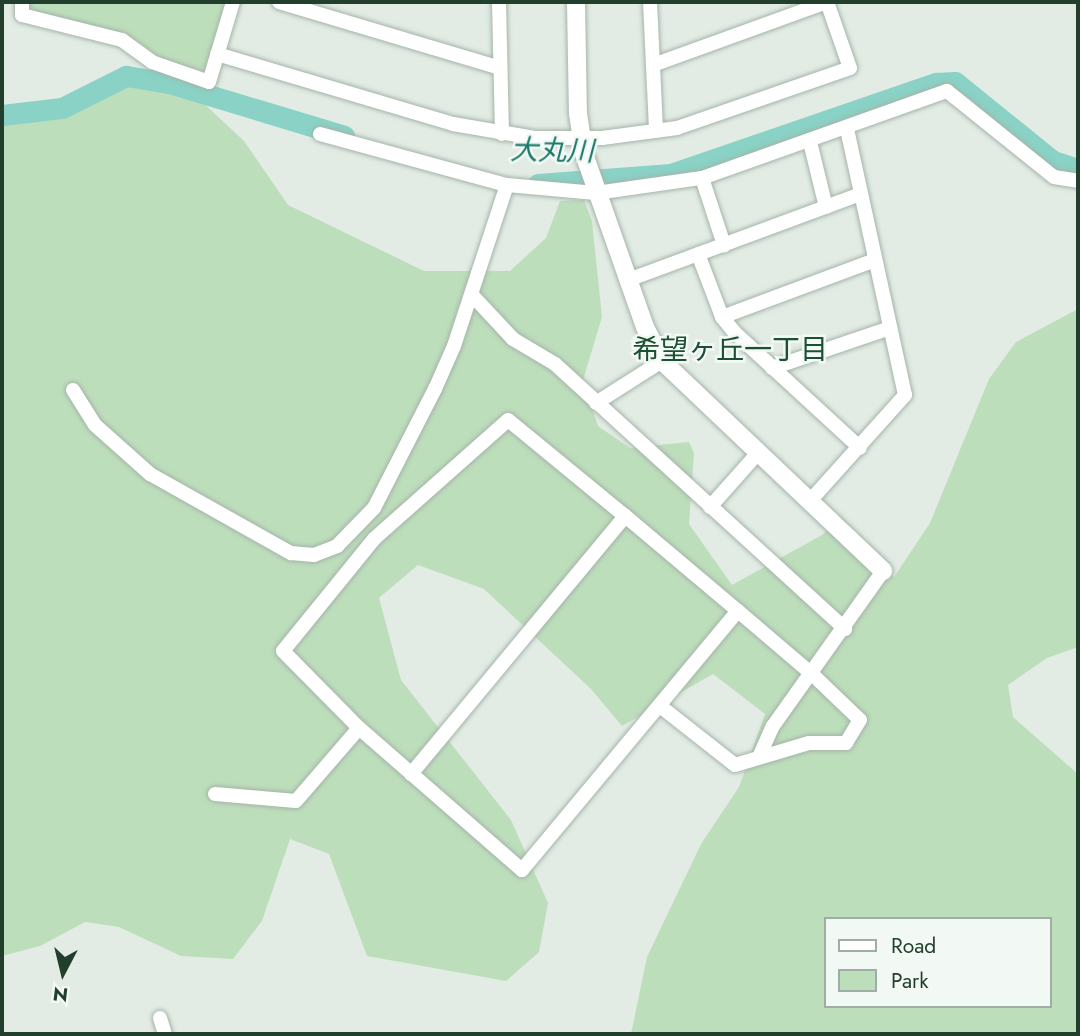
<!DOCTYPE html>
<meta charset="utf-8">
<style>
body{margin:0}
#map{position:relative;width:1080px;height:1036px;overflow:hidden;background:#e2ece4;font-family:Jost,"Noto Sans JP",sans-serif}
div>[style]{position:absolute}
[style*='--x']{left:calc(var(--x)*1px);top:calc(var(--y)*1px);width:calc(var(--w)*1px);rotate:calc(var(--a)*1deg)}
.green>*{inset:0;background:#bddebb}
.river>*{height:21px;margin:-10.5px;padding:0 10.5px;transform-origin:10.5px;border-radius:10.5px;background:#89d2c5}
.roads{filter:drop-shadow(0 0 2px #a5b4a9) drop-shadow(0 0 2px #a5b4a9)}
.minor>*{height:14px;margin:-7px;padding:0 7px;transform-origin:7px;border-radius:7px;background:#fff}
.tertiary>*{height:18px;margin:-9px;padding:0 9px;transform-origin:9px;border-radius:9px;background:#fff}
span{translate:-50% -50%;white-space:nowrap;text-align:center;line-height:1.15;-webkit-text-stroke:5px #f2f9f4;paint-order:stroke}
.water-label{font-size:28px;color:#1b7a6b;font-style:italic}
.neighbourhood-label{font-size:28px;color:#1d5033}
.frame{position:absolute;inset:0;border:4px solid #223e2d;pointer-events:none}
.legend{position:absolute;left:824px;top:917px;width:228px;height:91px;box-sizing:border-box;background:#f2f9f4;border:2px solid #9faea4;margin:0;padding:9px 12px;list-style:none;font-size:21px;color:#223e2d}
.legend li{display:flex;align-items:center;gap:14px;height:35px}
.legend b{width:35px;border:2px solid #9faea4}
.north{position:absolute;left:28px;top:938px;width:70px;height:70px;-webkit-text-stroke:5px #f2f9f4;paint-order:stroke;rotate:187deg;font-size:19px;font-weight:700;line-height:28px;text-align:center;color:#223e2d}
.north::after{content:'';display:block;margin:auto;width:24px;height:32px;background:#223e2d;clip-path:polygon(50% 0,100% 100%,50% 72%,0 100%)}
</style>
<div id="map">
<div class="green">
<i style="clip-path:polygon(29px 2px,228px 2px,207px 72px,154px 58px,32px 12px)"></i>
<i style="clip-path:polygon(evenodd,167px 69px,244px 141px,288px 205px,424px 271px,510px 271px,546px 238px,560px 201px,584px 200px,592px 221px,602px 317px,583px 380px,598px 426px,630px 448px,689px 442px,694px 453px,689px 524px,732px 585px,822px 535px,842px 517px,894px 577px,930px 523px,989px 379px,1016px 342px,1078px 309px,1078px 647px,1047px 658px,1008px 685px,1013px 717px,1078px 774px,1078px 1034px,631px 1034px,647px 957px,701px 844px,739px 787px,765px 714px,713px 674px,622px 726px,591px 689px,484px 589px,418px 565px,379px 598px,401px 680px,511px 820px,548px 903px,539px 952px,506px 981px,367px 956px,329px 854px,290px 839px,262px 921px,233px 959px,181px 956px,119px 927px,85px 922px,40px 946px,2px 956px,2px 108px,21px 109px,167px 69px,826px 919px,1050px 919px,1050px 1006px,826px 1006px,826px 919px)"></i>
</div>
<div class="river">
<i style="--x:2;--y:115;--w:60;--a:-6.7"></i>
<i style="--x:62;--y:108;--w:72;--a:-26.6"></i>
<i style="--x:126;--y:76;--w:44;--a:9.2"></i>
<i style="--x:169;--y:83;--w:183;--a:16.8"></i>
<i style="--x:538;--y:184;--w:133;--a:-4.3"></i>
<i style="--x:671;--y:174;--w:280;--a:-19"></i>
<i style="--x:936;--y:83;--w:19;--a:-3"></i>
<i style="--x:955;--y:82;--w:126;--a:38.9"></i>
<i style="--x:1053;--y:161;--w:26;--a:18"></i>
</div>
<div class="roads">
<div class="minor">
<i style="--x:22;--y:2;--w:13;--a:90"></i>
<i style="--x:22;--y:15;--w:103;--a:14"></i>
<i style="--x:122;--y:40;--w:37;--a:36"></i>
<i style="--x:152;--y:62;--w:60;--a:19.3"></i>
<i style="--x:209;--y:82;--w:84;--a:-73.3"></i>
<i style="--x:279;--y:2;--w:231;--a:16.6"></i>
<i style="--x:499;--y:2;--w:132;--a:88.7"></i>
<i style="--x:650;--y:2;--w:129;--a:87.3"></i>
<i style="--x:217;--y:54;--w:246;--a:16.5"></i>
<i style="--x:453;--y:124;--w:83;--a:9.7"></i>
<i style="--x:535;--y:138;--w:67;--a:0"></i>
<i style="--x:602;--y:138;--w:76;--a:-7.6"></i>
<i style="--x:677;--y:128;--w:183;--a:-19.1"></i>
<i style="--x:850;--y:68;--w:70;--a:-109.2"></i>
<i style="--x:653;--y:65;--w:185;--a:-19.9"></i>
<i style="--x:320;--y:134;--w:194;--a:15.3"></i>
<i style="--x:507;--y:185;--w:89;--a:5.1"></i>
<i style="--x:596;--y:193;--w:107;--a:-8.1"></i>
<i style="--x:702;--y:178;--w:260;--a:-19.6"></i>
<i style="--x:947;--y:91;--w:137;--a:38.8"></i>
<i style="--x:1054;--y:177;--w:24;--a:9"></i>
<i style="--x:810;--y:142;--w:67;--a:76.2"></i>
<i style="--x:702;--y:178;--w:71;--a:71.8"></i>
<i style="--x:698;--y:254;--w:67;--a:69.1"></i>
<i style="--x:722;--y:317;--w:19;--a:51"></i>
<i style="--x:734;--y:332;--w:171;--a:42.6"></i>
<i style="--x:628;--y:280;--w:248;--a:-20.3"></i>
<i style="--x:472;--y:295;--w:60;--a:47"></i>
<i style="--x:513;--y:339;--w:49;--a:30.8"></i>
<i style="--x:555;--y:364;--w:393;--a:42.4"></i>
<i style="--x:722;--y:317;--w:163;--a:-20.4"></i>
<i style="--x:772;--y:368;--w:125;--a:-18.7"></i>
<i style="--x:73;--y:390;--w:41;--a:57.8"></i>
<i style="--x:95;--y:425;--w:74;--a:41.7"></i>
<i style="--x:150;--y:474;--w:162;--a:29.3"></i>
<i style="--x:291;--y:553;--w:23;--a:5"></i>
<i style="--x:314;--y:555;--w:25;--a:-21"></i>
<i style="--x:337;--y:546;--w:53;--a:-45.8"></i>
<i style="--x:374;--y:508;--w:134;--a:-62.9"></i>
<i style="--x:435;--y:389;--w:47;--a:-66.2"></i>
<i style="--x:454;--y:346;--w:169;--a:-71.8"></i>
<i style="--x:596;--y:403;--w:78;--a:-32.5"></i>
<i style="--x:809;--y:502;--w:144;--a:-48.1"></i>
<i style="--x:905;--y:395;--w:271;--a:-102.3"></i>
<i style="--x:710;--y:507;--w:72;--a:-48.4"></i>
<i style="--x:660;--y:706;--w:95;--a:38.2"></i>
<i style="--x:735;--y:765;--w:77;--a:-16.6"></i>
<i style="--x:809;--y:743;--w:37;--a:0"></i>
<i style="--x:846;--y:743;--w:27;--a:-59"></i>
<i style="--x:860;--y:720;--w:65;--a:-136.2"></i>
<i style="--x:813;--y:675;--w:99;--a:-139.5"></i>
<i style="--x:738;--y:611;--w:148;--a:-139.9"></i>
<i style="--x:625;--y:516;--w:151;--a:-140.6"></i>
<i style="--x:508;--y:420;--w:179;--a:138.4"></i>
<i style="--x:374;--y:539;--w:144;--a:129.1"></i>
<i style="--x:283;--y:651;--w:108;--a:45.4"></i>
<i style="--x:359;--y:728;--w:216;--a:41.1"></i>
<i style="--x:522;--y:870;--w:337;--a:-50.2"></i>
<i style="--x:759;--y:757;--w:34;--a:-66"></i>
<i style="--x:773;--y:726;--w:190;--a:-54.6"></i>
<i style="--x:411;--y:774;--w:335;--a:-50.3"></i>
<i style="--x:215;--y:794;--w:81;--a:4.9"></i>
<i style="--x:296;--y:801;--w:96;--a:-49.2"></i>
<i style="--x:160;--y:1018;--w:17;--a:73"></i>
</div>
<div class="tertiary">
<i style="--x:576;--y:2;--w:111;--a:89"></i>
<i style="--x:578;--y:113;--w:41;--a:81.7"></i>
<i style="--x:584;--y:154;--w:183;--a:70.6"></i>
<i style="--x:645;--y:327;--w:38;--a:63"></i>
<i style="--x:662;--y:361;--w:305;--a:43.5"></i>
</div>
</div>
<div class="water-label">
<span style="left:552px;top:151px;rotate:1deg">大丸川</span>
</div>
<div class="neighbourhood-label">
<span style="left:730px;top:350px">希望ヶ丘一丁目</span>
</div>
<div class="frame"></div>
<ul class="legend">
<li><b style="height:9px;background:#fff"></b>Road</li>
<li><b style="height:19px;background:#bddebb"></b>Park</li>
</ul>
<div class="north">N</div>
</div>
